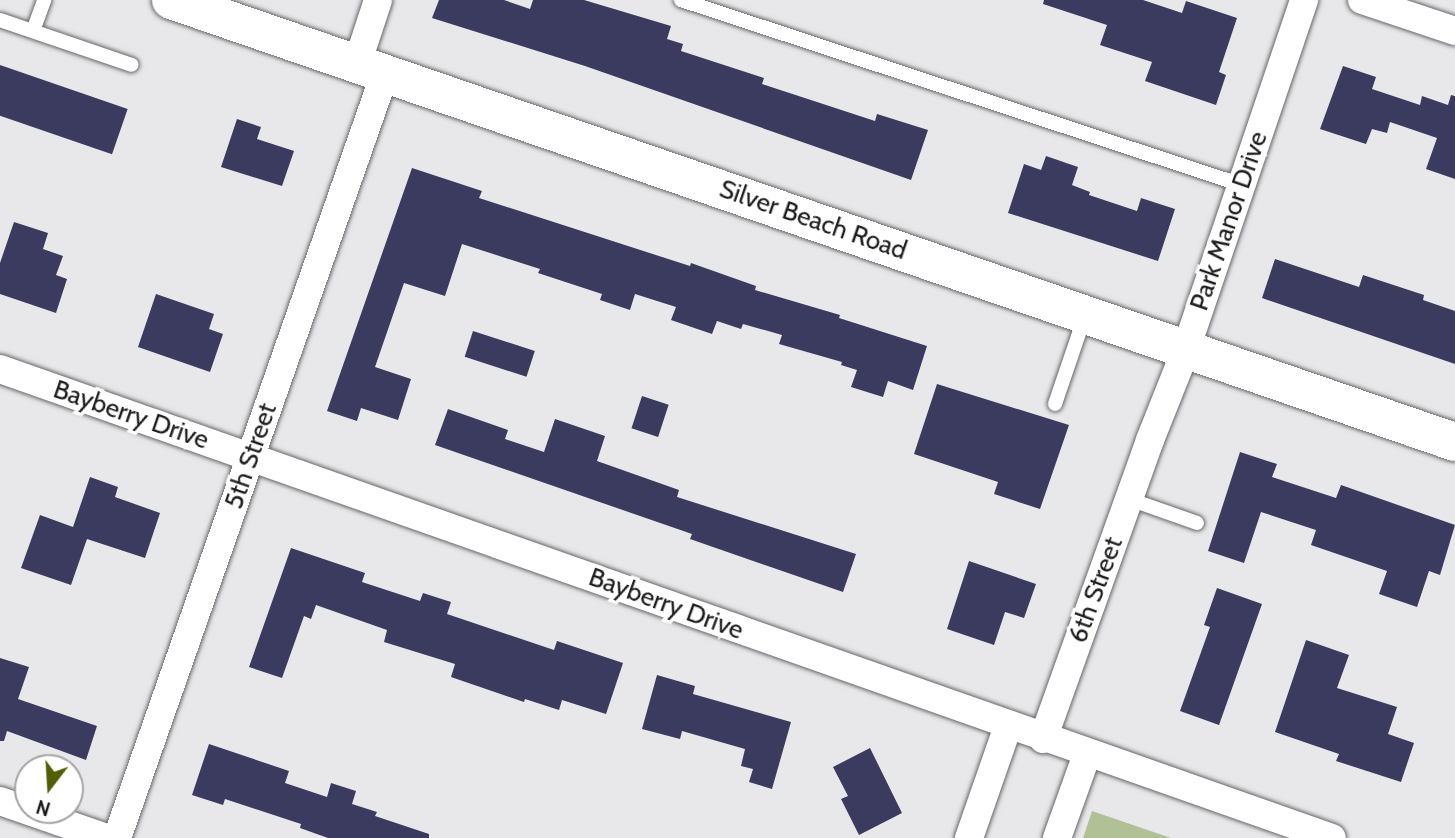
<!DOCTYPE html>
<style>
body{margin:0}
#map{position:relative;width:1455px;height:838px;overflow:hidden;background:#e8e8eb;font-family:Cabin,sans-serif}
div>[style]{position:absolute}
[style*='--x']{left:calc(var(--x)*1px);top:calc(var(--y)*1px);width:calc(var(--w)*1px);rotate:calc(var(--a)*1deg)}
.green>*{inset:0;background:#b2c095}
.building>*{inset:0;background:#3a3b5e;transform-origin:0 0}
.roads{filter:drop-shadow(0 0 2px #67676a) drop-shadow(0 0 2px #67676a)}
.lane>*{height:14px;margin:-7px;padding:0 7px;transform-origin:7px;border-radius:7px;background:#fff}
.street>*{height:28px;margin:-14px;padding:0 14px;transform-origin:14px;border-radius:14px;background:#fff}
.secondary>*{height:38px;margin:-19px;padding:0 19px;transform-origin:19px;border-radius:19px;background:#fff}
span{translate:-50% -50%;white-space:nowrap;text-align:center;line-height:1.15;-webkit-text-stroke:7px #fff;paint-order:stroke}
.street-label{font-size:26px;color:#1c1c1d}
.north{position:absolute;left:14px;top:754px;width:70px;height:70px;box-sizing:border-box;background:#fff;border:2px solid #a4a4a5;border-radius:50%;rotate:197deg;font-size:19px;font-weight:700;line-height:28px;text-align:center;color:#1c1c1d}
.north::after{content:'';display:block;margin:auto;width:24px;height:32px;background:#525f00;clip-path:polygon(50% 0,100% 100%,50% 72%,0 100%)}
</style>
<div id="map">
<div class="green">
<i style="clip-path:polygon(1092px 811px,1171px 838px,1083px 838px)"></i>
</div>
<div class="building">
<i style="clip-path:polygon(439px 0,504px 0,530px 9px,533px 0,584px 0,671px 26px,667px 39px,683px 44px,681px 51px,764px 78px,762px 84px,875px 121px,877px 114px,928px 130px,911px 180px,585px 66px,432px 18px)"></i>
<i style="clip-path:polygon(1044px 0,1143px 0,1182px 13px,1186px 1px,1237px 18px,1219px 72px,1226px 75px,1216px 105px,1145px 81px,1152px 62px,1100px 45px,1107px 25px,1043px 4px)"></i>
<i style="left:0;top:65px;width:135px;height:48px;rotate:19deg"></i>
<i style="clip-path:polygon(1343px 66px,1376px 77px,1372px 89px,1420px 105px,1422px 96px,1448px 105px,1451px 95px,1455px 96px,1455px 179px,1426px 169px,1437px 138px,1390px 122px,1387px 133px,1372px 129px,1366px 144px,1320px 129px)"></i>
<i style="clip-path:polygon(237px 119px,261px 127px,257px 139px,294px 151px,282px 186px,221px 167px)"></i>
<i style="clip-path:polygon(1046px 156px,1078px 167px,1072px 185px,1090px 192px,1089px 195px,1137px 211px,1141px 198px,1175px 209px,1158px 261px,1008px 213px,1024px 164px,1041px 170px)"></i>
<i style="clip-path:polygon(412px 168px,482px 191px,479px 198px,690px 266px,691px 263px,756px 286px,755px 290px,840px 315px,839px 318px,927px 346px,913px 390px,888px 381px,883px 397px,851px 387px,857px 370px,841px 365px,842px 362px,779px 344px,782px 335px,743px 324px,741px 329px,717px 321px,712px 334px,671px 320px,676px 307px,635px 294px,630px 310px,600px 300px,602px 294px,538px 273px,540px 269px,462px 244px,445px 296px,404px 283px,375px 367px,411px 379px,398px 420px,361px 408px,357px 421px,327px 411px)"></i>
<i style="clip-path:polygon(14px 222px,48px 233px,43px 249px,63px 256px,56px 275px,67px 279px,56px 313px,0 294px,0 263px)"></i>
<i style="clip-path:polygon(1275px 259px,1359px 287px,1363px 275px,1424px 295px,1423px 300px,1455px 311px,1455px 364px,1262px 298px)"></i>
<i style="clip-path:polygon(156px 294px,214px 314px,209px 329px,223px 334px,210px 372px,138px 347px)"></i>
<i style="left:473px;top:331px;width:65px;height:27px;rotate:18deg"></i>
<i style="clip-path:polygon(937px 384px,1069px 425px,1040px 509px,994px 494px,998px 482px,914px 454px)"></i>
<i style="left:642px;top:396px;width:28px;height:34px;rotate:18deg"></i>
<i style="clip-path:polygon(448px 409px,508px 430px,505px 439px,544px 452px,555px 419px,605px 436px,597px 461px,679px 490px,677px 497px,856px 554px,843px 592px,690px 539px,692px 534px,435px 445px)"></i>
<i style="clip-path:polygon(1240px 452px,1277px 464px,1272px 477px,1336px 498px,1341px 485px,1455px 525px,1440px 575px,1429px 571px,1417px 607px,1379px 594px,1387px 571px,1311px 545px,1316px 530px,1261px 512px,1244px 563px,1208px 551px)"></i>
<i style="clip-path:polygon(90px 477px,118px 487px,115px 497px,160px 513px,145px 558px,87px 539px,71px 585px,21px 568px,40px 515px,73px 527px)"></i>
<i style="clip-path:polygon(291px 548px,365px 573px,362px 582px,420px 601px,423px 593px,451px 602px,447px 614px,554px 650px,557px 641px,623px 663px,606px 714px,562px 700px,559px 710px,525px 699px,524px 702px,451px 677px,455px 664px,384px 642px,387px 630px,316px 605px,311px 619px,304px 616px,282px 678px,249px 667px)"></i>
<i style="clip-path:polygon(969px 561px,1036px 584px,1024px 618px,1005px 612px,994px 645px,947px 629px)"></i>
<i style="clip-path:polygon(1217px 588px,1262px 604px,1219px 725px,1180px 711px,1210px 627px,1204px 625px)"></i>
<i style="clip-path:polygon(1306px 640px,1349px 655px,1337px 688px,1397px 707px,1388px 734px,1414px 743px,1401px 782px,1336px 761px,1339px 754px,1275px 732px)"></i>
<i style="clip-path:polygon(0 658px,29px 667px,18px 699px,97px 726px,86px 760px,7px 731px,4px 741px,0 741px)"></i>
<i style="clip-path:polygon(657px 675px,695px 686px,693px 694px,791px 722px,772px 789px,749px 782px,753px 769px,741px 766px,745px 749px,682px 731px,680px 739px,642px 729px)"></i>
<i style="clip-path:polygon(209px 744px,289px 771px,285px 783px,327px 797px,331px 783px,356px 791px,352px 804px,377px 812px,375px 816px,429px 834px,429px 838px,328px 838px,300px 828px,301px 824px,225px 799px,223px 805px,192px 795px)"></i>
<i style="clip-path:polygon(870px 748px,902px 813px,859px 835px,841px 799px,848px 796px,833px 767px)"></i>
</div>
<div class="roads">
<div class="lane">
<i style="--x:681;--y:0;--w:591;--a:18.25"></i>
<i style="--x:0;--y:20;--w:139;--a:18.8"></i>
<i style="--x:33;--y:31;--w:33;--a:-70"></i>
<i style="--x:1055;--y:404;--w:93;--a:-71.2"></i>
<i style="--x:1129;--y:499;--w:72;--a:19.4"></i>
</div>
<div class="street">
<i style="--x:1362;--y:0;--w:98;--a:18.4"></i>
<i style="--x:357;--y:64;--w:67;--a:-71.8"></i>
<i style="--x:0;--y:369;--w:1412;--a:19.4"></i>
<i style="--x:1043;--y:739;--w:318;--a:-70.3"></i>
<i style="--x:1150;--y:440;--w:95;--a:-68.3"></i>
<i style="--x:1185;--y:352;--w:372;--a:-71.3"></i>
<i style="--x:0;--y:801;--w:112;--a:19.2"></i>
<i style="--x:117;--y:838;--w:811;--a:-70.69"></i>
<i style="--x:969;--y:838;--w:119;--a:-70.8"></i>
<i style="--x:1057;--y:838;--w:89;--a:-70.3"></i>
</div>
<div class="secondary">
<i style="--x:171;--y:0;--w:1358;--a:19"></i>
</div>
</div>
<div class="street-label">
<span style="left:813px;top:220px;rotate:19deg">Silver Beach Road</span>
<span style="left:1229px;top:221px;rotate:-71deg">Park Manor Drive</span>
<span style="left:131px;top:415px;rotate:19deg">Bayberry Drive</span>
<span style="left:251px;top:456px;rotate:-71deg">5th Street</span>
<span style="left:1096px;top:590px;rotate:-70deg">6th Street</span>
<span style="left:666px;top:604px;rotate:20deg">Bayberry Drive</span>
</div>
<div class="north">N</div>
</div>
